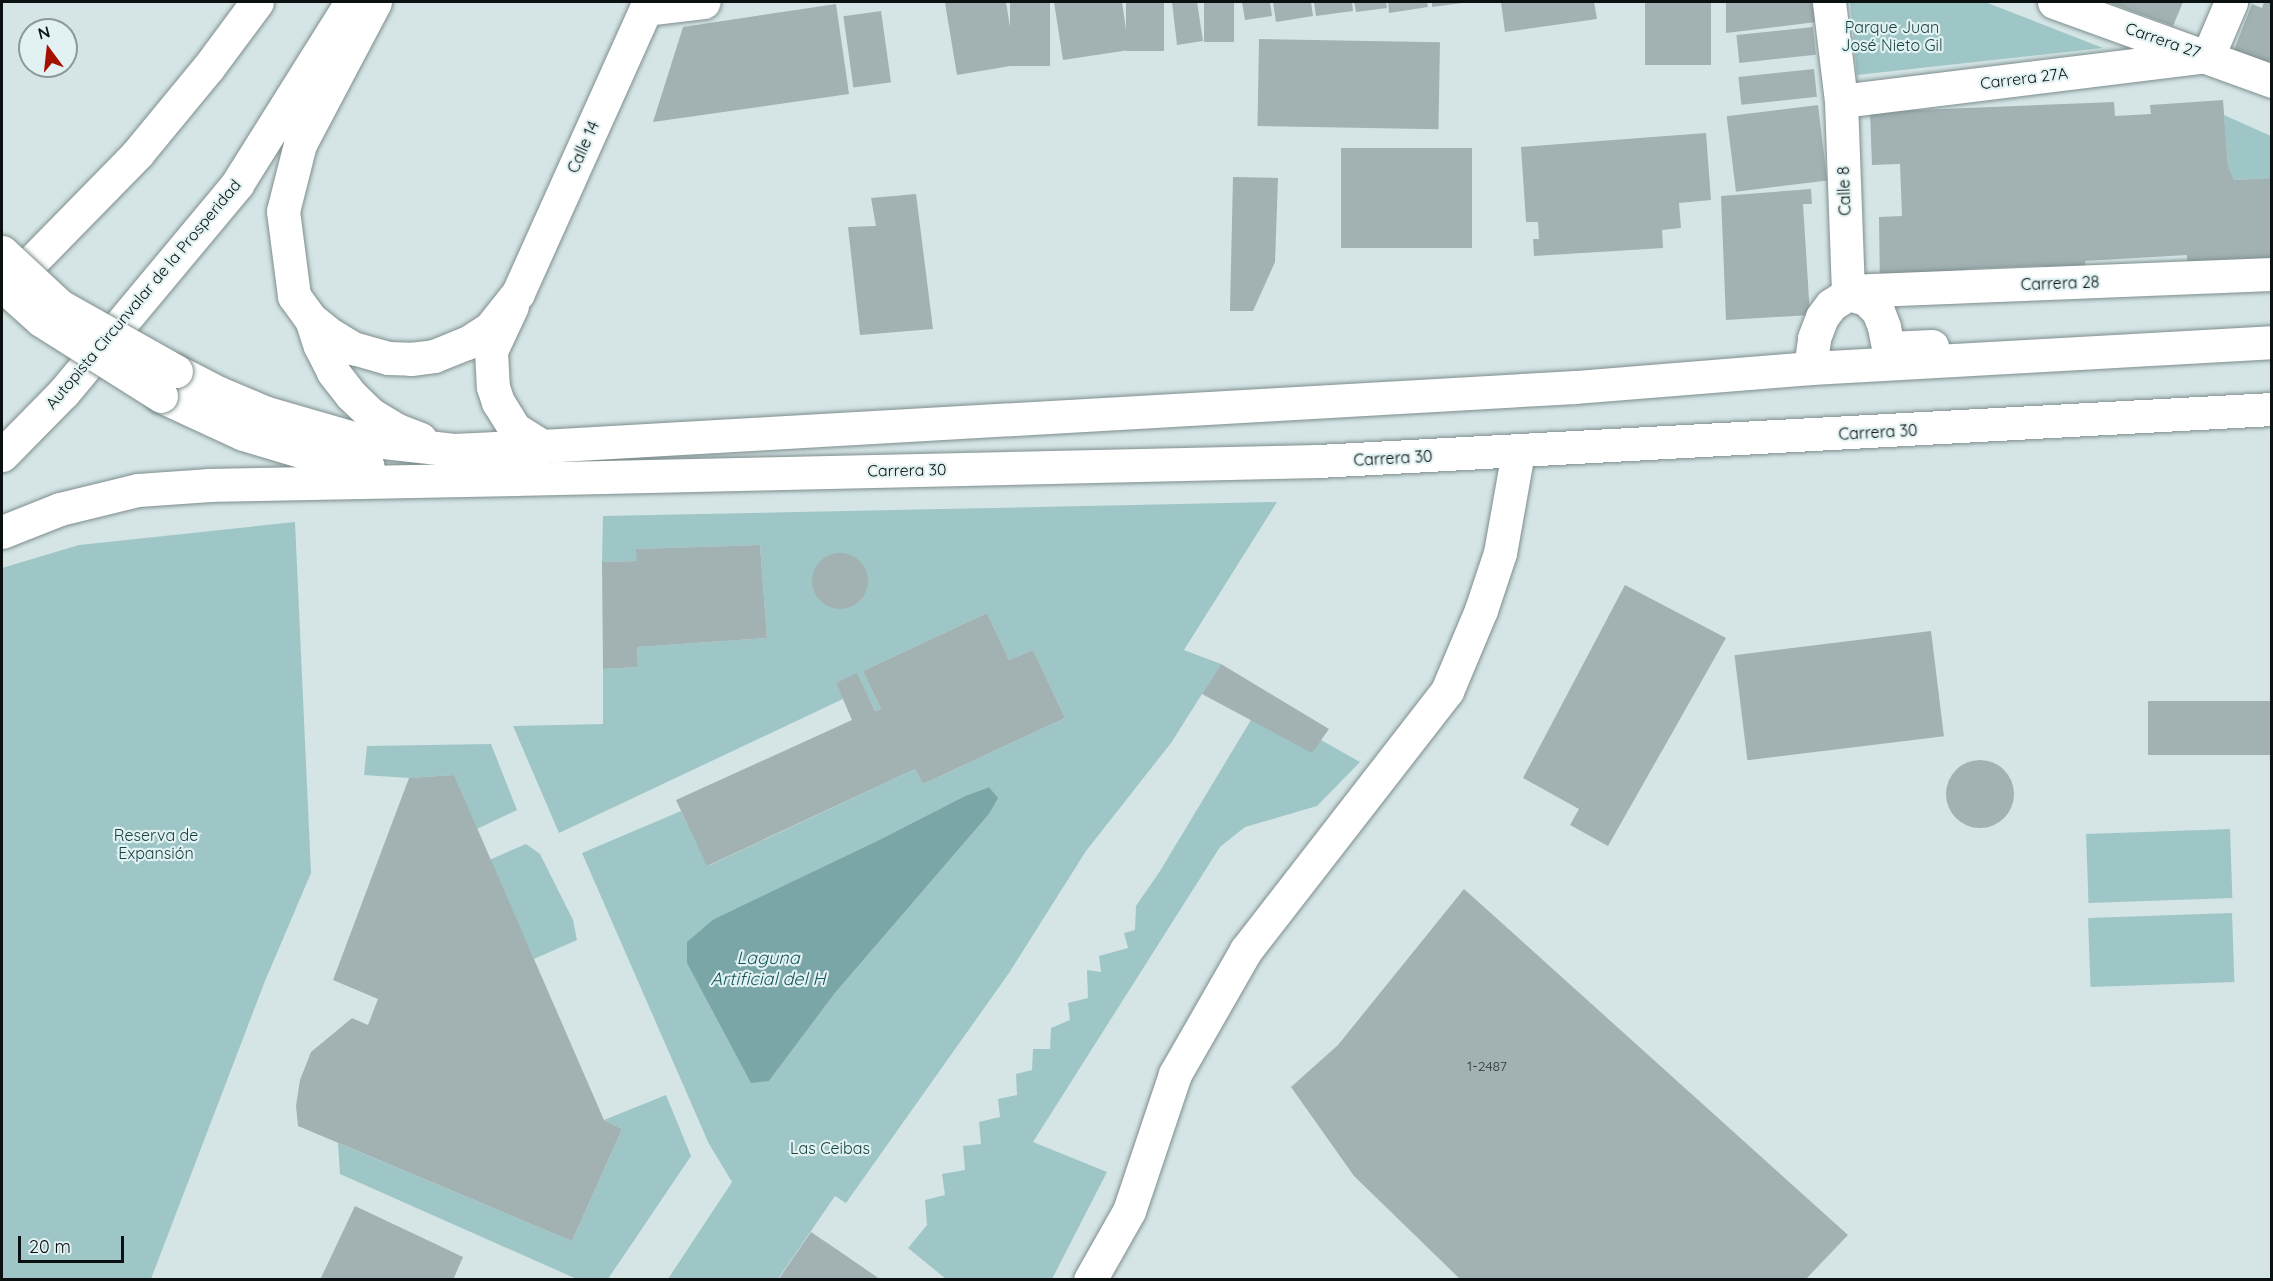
<!DOCTYPE html>
<meta charset="utf-8">
<style>
body{margin:0}
#map{position:relative;width:2273px;height:1281px;overflow:hidden;background:#d5e5e5;font-family:Quicksand,sans-serif}
div>[style]{position:absolute}
[style*='--x']{left:calc(var(--x)*1px);top:calc(var(--y)*1px);width:calc(var(--w)*1px);rotate:calc(var(--a)*1deg)}
.green>*{inset:0;background:#9fc6c7;transform-origin:0 0}
.water>*{inset:0;background:#7ba6a8}
.building>*{inset:0;background:#a2b1b2;transform-origin:0 0}
.round{border-radius:50%}
.roads{filter:drop-shadow(0 0 2px #7e8d8d) drop-shadow(0 0 2px #7e8d8d)}
.minor>*{height:33px;margin:-16.5px;padding:0 16.5px;transform-origin:16.5px;border-radius:16.5px;background:#fff}
.major>*{height:33px;margin:-16.5px;padding:0 16.5px;transform-origin:16.5px;border-radius:16.5px;background:#fff}
.highway>*{height:33px;margin:-16.5px;padding:0 16.5px;transform-origin:16.5px;border-radius:16.5px;background:#fff}
.bridges{filter:drop-shadow(0 0 2px #7e8d8d) drop-shadow(0 0 2px #7e8d8d)}
.highway-bridge>*{height:33px;margin:-16.5px;padding:0 16.5px;transform-origin:16.5px;border-radius:16.5px;background:#fff}
span{translate:-50% -50%;white-space:nowrap;text-align:center;line-height:1.15;-webkit-text-stroke:4.5px #e2f2f3;paint-order:stroke}
.number-label{font-size:14px;color:#313838}
.number-label span{-webkit-text-stroke-width:0}
.park-label{font-size:16px;color:#174142}
.street-label{font-size:16px;color:#0b1010}
.water-label{font-size:18px;color:#165557;font-style:italic}
.frame{position:absolute;inset:0;border:3px solid #0b1010;pointer-events:none}
.north{position:absolute;left:18px;top:18px;width:60px;height:60px;box-sizing:border-box;background:#e2f2f3;border:2px solid #8c9898;border-radius:50%;rotate:345deg;font-size:16px;font-weight:700;line-height:24px;text-align:center;color:#0b1010}
.north::after{content:'';display:block;margin:auto;width:21px;height:27px;background:#a51100;clip-path:polygon(50% 0,100% 100%,50% 72%,0 100%)}
.scale{position:absolute;left:18px;top:1236px;width:106px;height:27px;box-sizing:border-box;border:3px solid #0b1010;border-top:0;padding-left:8px;font-size:18px;line-height:21px;white-space:nowrap;color:#0b1010;-webkit-text-stroke:4px #e2f2f3;paint-order:stroke}
</style>
<div id="map">
<div class="green">
<i style="clip-path:polygon(1850px 2px,1985px 2px,2103px 48px,1857px 75px)"></i>
<i style="clip-path:polygon(2224px 115px,2271px 136px,2271px 178px,2234px 180px,2228px 165px)"></i>
<i style="clip-path:polygon(evenodd,1277px 502px,1184px 650px,1221px 664px,1171px 743px,1086px 851px,1009px 973px,846px 1203px,835px 1196px,778px 1279px,668px 1279px,732px 1182px,709px 1144px,582px 853px,681px 811px,708px 866px,915px 769px,923px 784px,1065px 718px,1033px 650px,1009px 660px,987px 613px,863px 671px,881px 709px,875px 711px,857px 674px,836px 683px,843px 699px,559px 833px,513px 726px,603px 724px,603px 669px,638px 667px,637px 647px,767px 638px,760px 545px,637px 549px,637px 561px,602px 562px,603px 516px,1277px 502px,989px 787px,997px 798px,989px 814px,835px 993px,769px 1081px,714px 919px,879px 840px,965px 796px,989px 787px)"></i>
<i style="clip-path:polygon(295px 522px,311px 873px,265px 981px,151px 1279px,2px 1279px,2px 568px,79px 545px)"></i>
<i style="clip-path:polygon(1251px 720px,1321px 740px,1360px 762px,1317px 806px,1245px 827px,1220px 847px,1033px 1142px,1107px 1172px,1052px 1279px,946px 1279px,908px 1248px,927px 1225px,925px 1200px,945px 1195px,942px 1174px,965px 1170px,963px 1146px,981px 1144px,979px 1122px,1000px 1117px,998px 1099px,1017px 1095px,1016px 1074px,1032px 1070px,1033px 1049px,1050px 1049px,1051px 1028px,1070px 1020px,1068px 1003px,1088px 998px,1087px 970px,1101px 972px,1099px 956px,1128px 948px,1124px 933px,1135px 930px,1136px 906px,1160px 871px)"></i>
<i style="clip-path:polygon(491px 744px,517px 810px,477px 829px,454px 775px,409px 778px,364px 775px,367px 746px)"></i>
<i style="left:2230px;top:829px;width:69px;height:144px;rotate:88deg"></i>
<i style="clip-path:polygon(526px 844px,540px 854px,573px 920px,577px 940px,534px 959px,489px 860px)"></i>
<i style="left:2232px;top:913px;width:69px;height:144px;rotate:88deg"></i>
<i style="clip-path:polygon(666px 1095px,691px 1156px,608px 1279px,579px 1280px,340px 1174px,338px 1143px,572px 1241px,622px 1129px,604px 1120px)"></i>
</div>
<div class="water">
<i style="clip-path:polygon(989px 787px,998px 798px,989px 814px,835px 993px,769px 1081px,751px 1083px,687px 963px,687px 942px,714px 919px,879px 840px,965px 796px)"></i>
</div>
<div class="building">
<i style="clip-path:polygon(951px 2px,1006px 2px,1016px 65px,957px 75px,945px 3px)"></i>
<i style="left:1010px;top:2px;width:40px;height:64px"></i>
<i style="clip-path:polygon(1054px 2px,1122px 2px,1129px 50px,1063px 60px)"></i>
<i style="left:1126px;top:2px;width:38px;height:49px"></i>
<i style="clip-path:polygon(1172px 2px,1197px 2px,1203px 41px,1177px 45px)"></i>
<i style="left:1204px;top:2px;width:30px;height:40px"></i>
<i style="clip-path:polygon(1242px 2px,1270px 2px,1272px 16px,1245px 20px)"></i>
<i style="clip-path:polygon(1273px 2px,1311px 2px,1313px 16px,1276px 22px)"></i>
<i style="clip-path:polygon(1314px 2px,1352px 2px,1353px 11px,1316px 16px)"></i>
<i style="clip-path:polygon(1354px 2px,1386px 2px,1387px 8px,1356px 12px)"></i>
<i style="clip-path:polygon(1388px 2px,1427px 2px,1428px 7px,1389px 13px)"></i>
<i style="clip-path:polygon(1432px 2px,1462px 2px,1462px 3px,1432px 7px)"></i>
<i style="clip-path:polygon(1501px 2px,1594px 2px,1597px 19px,1505px 32px)"></i>
<i style="left:1645px;top:2px;width:66px;height:63px"></i>
<i style="clip-path:polygon(1726px 2px,1812px 2px,1816px 22px,1726px 33px)"></i>
<i style="clip-path:polygon(2107px 2px,2183px 2px,2173px 26px)"></i>
<i style="clip-path:polygon(2264px 2px,2271px 2px,2271px 64px,2234px 50px,2252px 4px,2262px 8px)"></i>
<i style="clip-path:polygon(836px 4px,849px 94px,653px 122px,683px 27px)"></i>
<i style="left:881px;top:11px;width:72px;height:38px;rotate:82deg"></i>
<i style="left:1813px;top:27px;width:28px;height:77px;rotate:84deg"></i>
<i style="left:1259px;top:39px;width:181px;height:87px;rotate:1deg"></i>
<i style="left:1814px;top:69px;width:28px;height:76px;rotate:84deg"></i>
<i style="clip-path:polygon(2223px 100px,2228px 165px,2234px 180px,2271px 178px,2271px 272px,2187px 266px,2187px 255px,2085px 261px,2086px 271px,2044px 273px,2043px 266px,1967px 269px,1967px 286px,1880px 289px,1879px 217px,1902px 216px,1900px 164px,1872px 165px,1870px 112px,2114px 102px,2115px 116px,2151px 114px,2150px 105px)"></i>
<i style="left:1818px;top:105px;width:76px;height:92px;rotate:83deg"></i>
<i style="clip-path:polygon(1706px 133px,1711px 200px,1679px 203px,1681px 228px,1662px 230px,1663px 248px,1534px 256px,1533px 239px,1539px 239px,1538px 222px,1526px 222px,1521px 147px)"></i>
<i style="left:1341px;top:148px;width:131px;height:100px"></i>
<i style="clip-path:polygon(1233px 177px,1278px 178px,1275px 262px,1253px 311px,1230px 311px)"></i>
<i style="clip-path:polygon(1811px 189px,1812px 204px,1803px 204px,1810px 315px,1726px 320px,1721px 196px)"></i>
<i style="clip-path:polygon(916px 194px,933px 329px,860px 335px,848px 227px,876px 226px,871px 198px)"></i>
<i style="clip-path:polygon(760px 545px,767px 638px,637px 647px,638px 667px,603px 669px,602px 562px,637px 561px,636px 549px)"></i>
<i class="round" style="left:812px;top:553px;width:56px;height:56px"></i>
<i style="clip-path:polygon(1625px 585px,1726px 638px,1608px 846px,1570px 825px,1579px 809px,1523px 778px)"></i>
<i style="clip-path:polygon(987px 613px,1009px 660px,1033px 650px,1065px 718px,923px 784px,915px 769px,707px 866px,676px 800px,852px 720px,836px 683px,857px 673px,875px 711px,881px 709px,863px 671px)"></i>
<i style="left:1931px;top:631px;width:106px;height:198px;rotate:83deg"></i>
<i style="clip-path:polygon(1221px 664px,1329px 729px,1312px 753px,1202px 694px)"></i>
<i style="left:2271px;top:701px;width:54px;height:123px;rotate:90deg"></i>
<i class="round" style="left:1946px;top:760px;width:68px;height:68px"></i>
<i style="clip-path:polygon(454px 775px,604px 1120px,622px 1129px,572px 1241px,298px 1126px,296px 1106px,300px 1080px,311px 1052px,352px 1018px,368px 1025px,378px 999px,333px 980px,409px 778px)"></i>
<i style="clip-path:polygon(1464px 889px,1848px 1235px,1805px 1280px,1461px 1280px,1354px 1176px,1291px 1087px,1338px 1045px)"></i>
<i style="clip-path:polygon(355px 1206px,463px 1257px,453px 1280px,320px 1280px)"></i>
<i style="clip-path:polygon(811px 1232px,845px 1255px,881px 1280px,778px 1280px)"></i>
</div>
<div class="roads">
<div class="minor">
<i style="--x:1829;--y:2;--w:100;--a:83.1"></i>
<i style="--x:1841;--y:101;--w:193;--a:87.9"></i>
<i style="--x:2054;--y:2;--w:232;--a:19.9"></i>
<i style="--x:646;--y:9;--w:58;--a:-6.9"></i>
<i style="--x:1841;--y:101;--w:370;--a:-7"></i>
<i style="--x:2208;--y:56;--w:59;--a:-66.9"></i>
<i style="--x:1848;--y:291;--w:424;--a:-2.3"></i>
<i style="--x:518;--y:293;--w:319;--a:-65.8"></i>
<i style="--x:1848;--y:294;--w:19;--a:16"></i>
<i style="--x:1866;--y:299;--w:17;--a:45"></i>
<i style="--x:1878;--y:311;--w:17;--a:69"></i>
<i style="--x:1884;--y:327;--w:21;--a:79"></i>
<i style="--x:1888;--y:348;--w:44;--a:-2.6"></i>
<i style="--x:1810;--y:368;--w:30;--a:-82"></i>
<i style="--x:1814;--y:338;--w:22;--a:-69"></i>
<i style="--x:1822;--y:317;--w:15;--a:-53"></i>
<i style="--x:1831;--y:305;--w:20;--a:-33"></i>
<i style="--x:1090;--y:1280;--w:79;--a:-60.5"></i>
<i style="--x:1129;--y:1211;--w:145;--a:-71.4"></i>
<i style="--x:1175;--y:1074;--w:143;--a:-60.2"></i>
<i style="--x:1246;--y:950;--w:328;--a:-52.2"></i>
<i style="--x:1447;--y:691;--w:88;--a:-67.2"></i>
<i style="--x:1481;--y:610;--w:60;--a:-71.6"></i>
<i style="--x:1500;--y:553;--w:103;--a:-79.9"></i>
</div>
<div class="major">
<i style="--x:512;--y:306;--w:50;--a:115"></i>
<i style="--x:491;--y:351;--w:36;--a:87"></i>
<i style="--x:493;--y:387;--w:16;--a:72"></i>
<i style="--x:498;--y:402;--w:32;--a:58"></i>
<i style="--x:515;--y:429;--w:32;--a:32"></i>
<i style="--x:542;--y:446;--w:1035;--a:-3.27"></i>
<i style="--x:1575;--y:387;--w:236;--a:-4.6"></i>
<i style="--x:1810;--y:368;--w:463;--a:-3.2"></i>
<i style="--x:514;--y:479;--w:804;--a:-1.28"></i>
<i style="--x:1318;--y:461;--w:955;--a:-3.12"></i>
</div>
<div class="highway">
<i style="--x:375;--y:2;--w:161;--a:117.8"></i>
<i style="--x:300;--y:144;--w:69;--a:104.2"></i>
<i style="--x:283;--y:211;--w:86;--a:82.6"></i>
<i style="--x:294;--y:296;--w:29;--a:54"></i>
<i style="--x:311;--y:319;--w:26;--a:39"></i>
<i style="--x:331;--y:335;--w:26;--a:31"></i>
<i style="--x:353;--y:348;--w:36;--a:16"></i>
<i style="--x:388;--y:358;--w:23;--a:2"></i>
<i style="--x:411;--y:359;--w:23;--a:-7"></i>
<i style="--x:434;--y:356;--w:35;--a:-22"></i>
<i style="--x:467;--y:343;--w:27;--a:-33"></i>
<i style="--x:490;--y:328;--w:45;--a:-51.3"></i>
<i style="--x:3;--y:291;--w:192;--a:-45.6"></i>
<i style="--x:137;--y:154;--w:112;--a:-50.5"></i>
<i style="--x:208;--y:68;--w:82;--a:-53.4"></i>
<i style="--x:311;--y:319;--w:28;--a:72"></i>
<i style="--x:320;--y:346;--w:29;--a:63"></i>
<i style="--x:333;--y:372;--w:29;--a:52"></i>
<i style="--x:351;--y:395;--w:29;--a:44"></i>
<i style="--x:372;--y:415;--w:29;--a:31"></i>
<i style="--x:397;--y:430;--w:25;--a:21"></i>
<i style="--x:176;--y:371;--w:48;--a:27.1"></i>
<i style="--x:219;--y:393;--w:49;--a:22.9"></i>
<i style="--x:264;--y:412;--w:97;--a:16.2"></i>
<i style="--x:357;--y:439;--w:97;--a:6.5"></i>
<i style="--x:453;--y:450;--w:89;--a:-2.6"></i>
<i style="--x:161;--y:396;--w:90;--a:24.9"></i>
<i style="--x:243;--y:434;--w:91;--a:16.6"></i>
<i style="--x:330;--y:460;--w:38;--a:9"></i>
<i style="--x:2;--y:455;--w:88;--a:-45.5"></i>
<i style="--x:64;--y:392;--w:271;--a:-50.2"></i>
<i style="--x:237;--y:184;--w:215;--a:-57.9"></i>
<i style="--x:2;--y:532;--w:62;--a:-21.6"></i>
<i style="--x:60;--y:509;--w:80;--a:-13.7"></i>
<i style="--x:138;--y:490;--w:72;--a:-4"></i>
<i style="--x:210;--y:485;--w:304;--a:-1.1"></i>
</div>
</div>
<div class="bridges">
<div class="highway-bridge">
<i style="--x:2;--y:252;--w:79;--a:43"></i>
<i style="--x:60;--y:306;--w:133;--a:29.3"></i>
<i style="--x:2;--y:285;--w:52;--a:41.9"></i>
<i style="--x:41;--y:320;--w:142;--a:32.3"></i>
</div>
</div>
<div class="number-label">
<span style="left:1487px;top:1066px">1-2487</span>
</div>
<div class="park-label">
<span style="left:1892px;top:36px">Parque Juan<br>José Nieto Gil</span>
<span style="left:156px;top:844px">Reserva de<br>Expansión</span>
<span style="left:830px;top:1148px">Las Ceibas</span>
</div>
<div class="street-label">
<span style="left:2163px;top:40px;rotate:19deg">Carrera 27</span>
<span style="left:2024px;top:78px;rotate:-7deg">Carrera 27A</span>
<span style="left:583px;top:147px;rotate:-66deg">Calle 14</span>
<span style="left:1844px;top:191px;rotate:-92deg">Calle 8</span>
<span style="left:2060px;top:283px;rotate:-2deg">Carrera 28</span>
<span style="left:143px;top:294px;rotate:-50deg">Autopista Circunvalar de la Prosperidad</span>
<span style="left:1878px;top:432px;rotate:-3deg">Carrera 30</span>
<span style="left:1393px;top:458px;rotate:-3deg">Carrera 30</span>
<span style="left:907px;top:470px;rotate:-1deg">Carrera 30</span>
</div>
<div class="water-label">
<span style="left:768px;top:969px">Laguna<br>Artificial del H</span>
</div>
<div class="frame"></div>
<div class="north">N</div>
<div class="scale">20 m</div>
</div>
